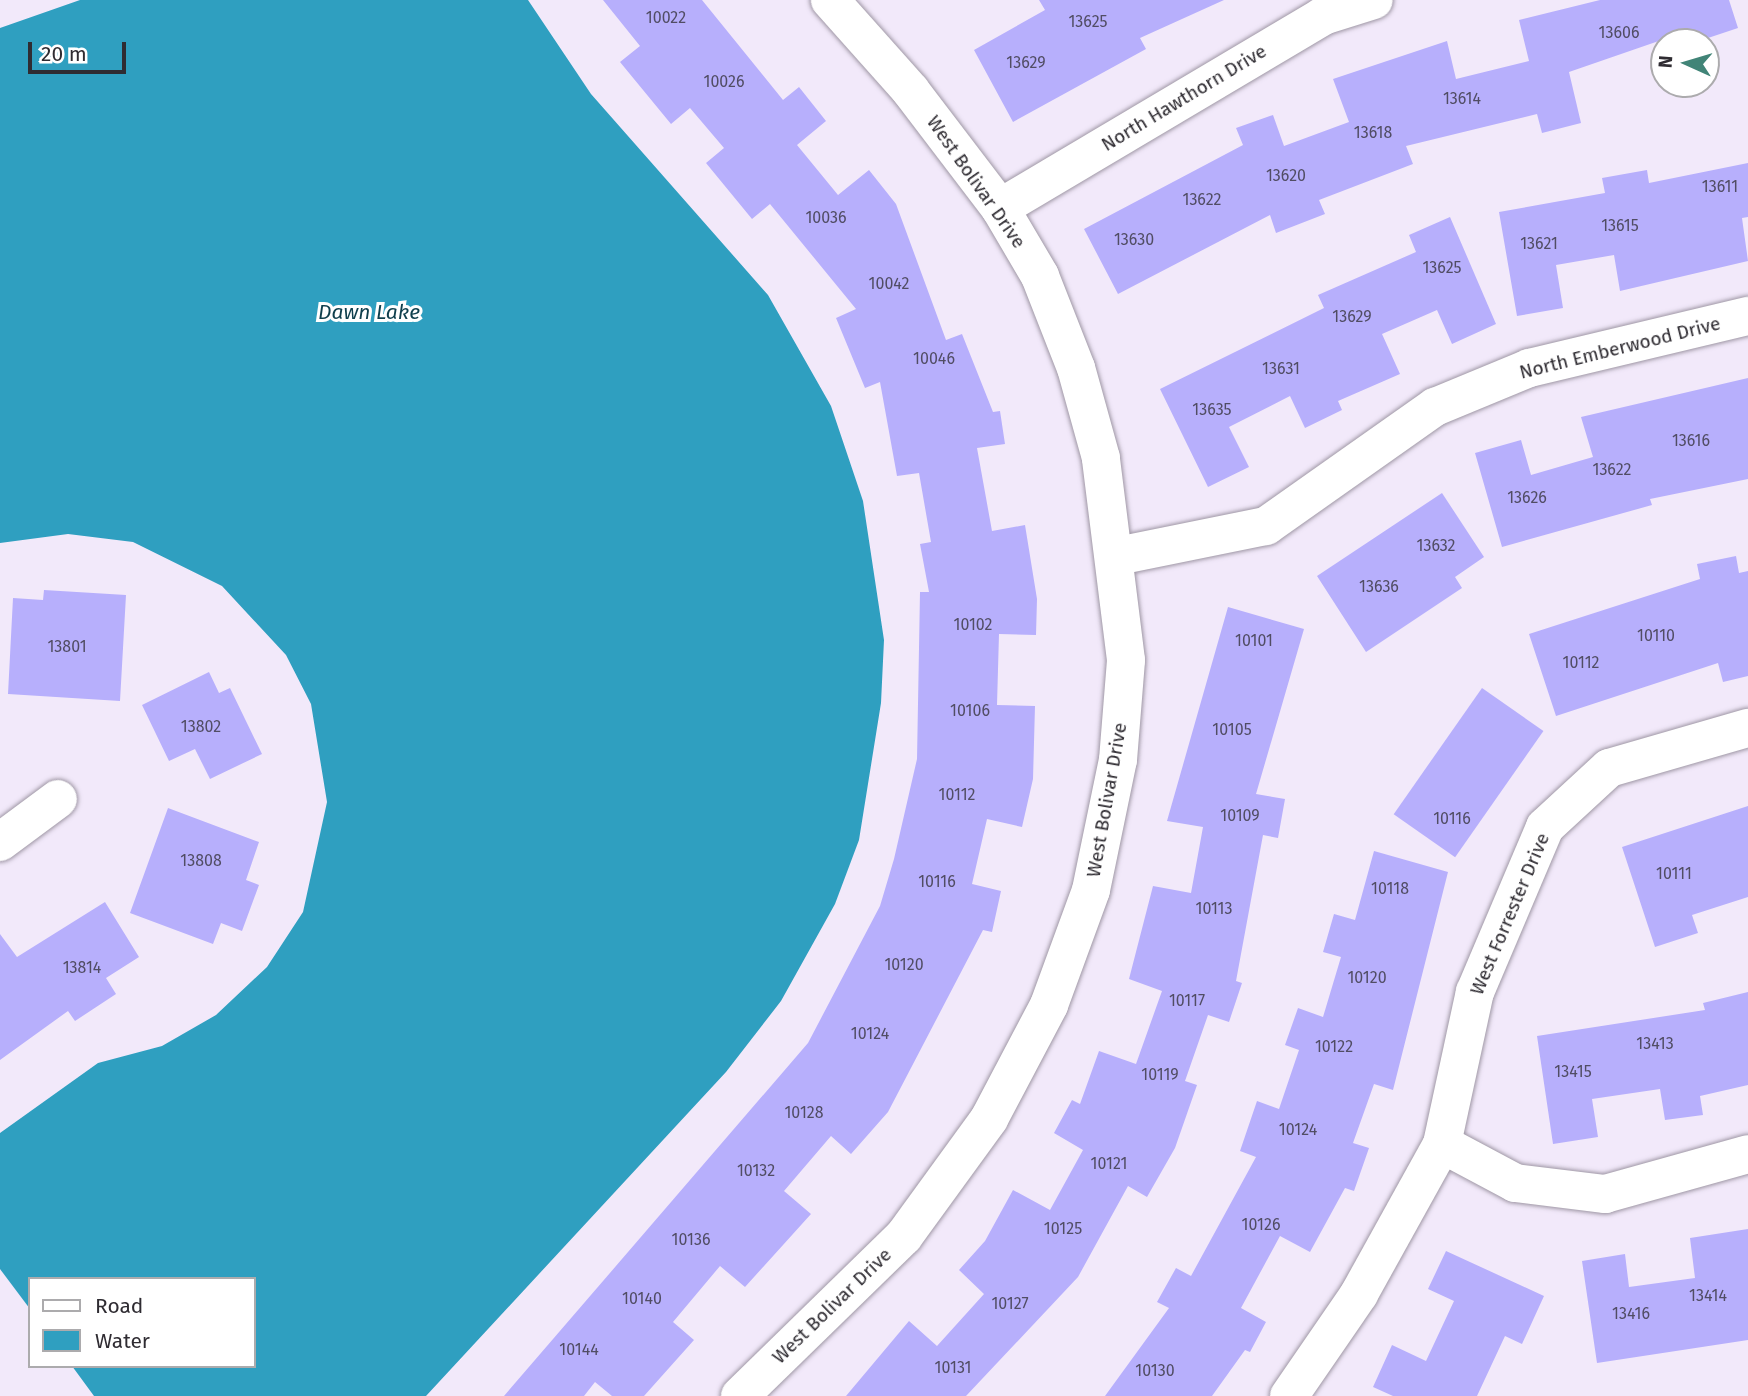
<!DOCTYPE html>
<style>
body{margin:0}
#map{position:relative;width:1748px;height:1396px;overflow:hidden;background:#f2e9fa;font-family:"Fira Sans",sans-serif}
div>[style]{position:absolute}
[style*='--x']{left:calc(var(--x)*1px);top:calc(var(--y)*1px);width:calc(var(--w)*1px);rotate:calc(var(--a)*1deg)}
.water>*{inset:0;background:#2f9fc0}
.building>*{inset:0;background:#b7affc;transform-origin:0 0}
.roads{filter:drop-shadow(0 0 2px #9f97a5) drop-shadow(0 0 2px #9f97a5)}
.minor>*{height:38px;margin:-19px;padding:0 19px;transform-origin:19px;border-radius:19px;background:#fff}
span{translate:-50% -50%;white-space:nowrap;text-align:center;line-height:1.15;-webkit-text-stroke:6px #fff;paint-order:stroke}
.number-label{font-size:16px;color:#514d64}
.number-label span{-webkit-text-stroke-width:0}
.street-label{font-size:19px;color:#2f2c32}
.water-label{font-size:21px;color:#0f3f4d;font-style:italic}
.legend{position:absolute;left:28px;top:1277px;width:228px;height:91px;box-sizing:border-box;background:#fff;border:2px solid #acabad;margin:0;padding:9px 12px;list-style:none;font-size:21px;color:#2f2c32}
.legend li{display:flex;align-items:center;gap:14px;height:35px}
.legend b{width:35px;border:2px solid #acabad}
.north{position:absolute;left:1650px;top:28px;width:70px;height:70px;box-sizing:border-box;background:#fff;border:2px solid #acabad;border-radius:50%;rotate:274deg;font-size:19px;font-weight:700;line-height:28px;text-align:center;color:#2f2c32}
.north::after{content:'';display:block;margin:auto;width:24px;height:32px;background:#418477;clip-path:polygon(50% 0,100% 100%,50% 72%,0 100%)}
.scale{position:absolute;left:28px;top:42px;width:98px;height:32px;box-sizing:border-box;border:4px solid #2f2c32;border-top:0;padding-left:9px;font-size:21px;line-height:24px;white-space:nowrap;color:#2f2c32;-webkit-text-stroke:5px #fff;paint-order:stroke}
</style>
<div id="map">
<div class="water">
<i style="clip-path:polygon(80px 0,528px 0,591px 94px,768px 295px,831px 406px,863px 501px,884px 640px,881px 703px,859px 840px,835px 904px,781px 1001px,726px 1072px,426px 1396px,94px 1396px,72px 1366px,254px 1366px,254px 1279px,30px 1279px,30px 1309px,0 1269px,0 1133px,98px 1063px,162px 1046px,216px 1015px,267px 967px,303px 912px,327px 802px,311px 704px,286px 655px,222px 586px,133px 542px,68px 534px,0 543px,0 28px)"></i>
</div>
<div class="building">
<i style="clip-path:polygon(603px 0,702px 0,783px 100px,799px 87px,826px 121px,797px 145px,838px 195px,869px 170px,896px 204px,946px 340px,962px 334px,993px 412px,1000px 411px,1005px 444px,977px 448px,992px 531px,1025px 525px,1037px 599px,1036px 635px,999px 634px,997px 705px,1035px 706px,1033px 779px,1022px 827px,987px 819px,972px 884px,1001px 891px,992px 932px,983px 930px,888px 1112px,851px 1154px,831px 1136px,784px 1191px,811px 1214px,745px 1287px,720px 1266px,673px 1322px,694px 1340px,644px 1396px,612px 1396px,595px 1382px,584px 1396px,504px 1396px,808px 1043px,880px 906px,894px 859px,917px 759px,920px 592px,929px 592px,920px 544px,931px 542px,919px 473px,897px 476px,880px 382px,865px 388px,836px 318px,856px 309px,770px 204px,752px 219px,706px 163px,724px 148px,690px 108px,671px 124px,620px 62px,640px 46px)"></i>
<i style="clip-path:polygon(1039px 0,1224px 0,1140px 38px,1146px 49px,1013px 122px,974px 50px,1045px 10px)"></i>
<i style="clip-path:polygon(1600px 0,1729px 0,1738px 28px,1696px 42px,1682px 42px,1679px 34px,1569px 72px,1581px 123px,1542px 133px,1537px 114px,1406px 146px,1413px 164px,1319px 200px,1325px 214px,1276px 233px,1270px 215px,1118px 294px,1084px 229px,1243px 145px,1236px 128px,1273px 115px,1284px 146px,1349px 122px,1333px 79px,1447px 41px,1456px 79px,1529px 61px,1519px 20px)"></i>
<i style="clip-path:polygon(1748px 163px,1748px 217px,1742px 218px,1748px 261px,1620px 291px,1614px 255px,1556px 265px,1563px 308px,1517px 316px,1499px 212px,1605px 193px,1602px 178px,1647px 170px,1649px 183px)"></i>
<i style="clip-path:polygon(1450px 217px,1496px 324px,1452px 344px,1437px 310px,1382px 334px,1400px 374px,1338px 401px,1342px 410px,1305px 428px,1290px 396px,1229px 427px,1249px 467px,1208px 487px,1160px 389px,1324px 308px,1318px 295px,1416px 252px,1409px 235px)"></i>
<i style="clip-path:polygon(1748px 378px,1748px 479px,1650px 499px,1652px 505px,1502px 547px,1475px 453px,1521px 440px,1531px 475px,1593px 457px,1581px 417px)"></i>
<i style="clip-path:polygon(1442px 493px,1484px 557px,1455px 577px,1462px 588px,1366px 652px,1317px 576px)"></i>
<i style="clip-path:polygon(1736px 556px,1739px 573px,1748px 571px,1748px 676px,1723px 682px,1718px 663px,1556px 716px,1529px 634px,1700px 579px,1697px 564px)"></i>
<i style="clip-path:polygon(44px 590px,126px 595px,120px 701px,8px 694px,13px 598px,43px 600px)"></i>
<i style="clip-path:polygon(1228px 607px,1304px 629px,1256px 794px,1285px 799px,1278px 838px,1263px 835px,1236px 981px,1242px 983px,1229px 1022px,1208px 1015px,1185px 1081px,1197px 1085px,1175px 1148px,1147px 1197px,1128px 1186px,1078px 1277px,966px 1396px,846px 1396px,909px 1321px,937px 1346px,984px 1294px,959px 1270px,985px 1241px,1013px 1190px,1050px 1210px,1083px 1150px,1054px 1133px,1072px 1100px,1080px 1104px,1099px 1051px,1136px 1064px,1162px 991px,1129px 979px,1153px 886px,1191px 893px,1203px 827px,1167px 821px)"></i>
<i style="clip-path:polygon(209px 672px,219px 693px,230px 688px,262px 754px,210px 779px,195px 749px,169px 761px,142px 705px)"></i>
<i style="left:1482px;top:688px;width:75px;height:154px;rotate:35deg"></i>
<i style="clip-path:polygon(1748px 806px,1748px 897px,1692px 915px,1698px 933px,1655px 947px,1622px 847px)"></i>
<i style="clip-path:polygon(168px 808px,259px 842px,246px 880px,259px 885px,242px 931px,221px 923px,213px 944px,130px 913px)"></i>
<i style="clip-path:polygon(1374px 851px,1448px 872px,1393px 1090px,1374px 1084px,1353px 1143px,1369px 1148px,1354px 1191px,1345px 1188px,1310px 1252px,1280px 1236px,1241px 1308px,1266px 1322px,1250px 1352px,1245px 1350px,1212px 1396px,1105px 1396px,1169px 1308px,1157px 1302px,1176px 1268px,1191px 1276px,1256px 1157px,1240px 1151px,1257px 1101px,1279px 1109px,1299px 1050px,1285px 1045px,1298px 1008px,1323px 1017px,1341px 957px,1323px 952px,1334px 914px,1355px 920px)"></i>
<i style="clip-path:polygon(105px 902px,139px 957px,106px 978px,116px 994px,75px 1021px,68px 1011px,0 1060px,0 934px,17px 957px)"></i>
<i style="clip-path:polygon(1748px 992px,1748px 1085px,1700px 1096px,1703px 1115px,1665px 1120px,1660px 1089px,1592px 1099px,1598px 1137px,1553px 1144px,1537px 1036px,1705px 1010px,1703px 1003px)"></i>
<i style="clip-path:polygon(1748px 1229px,1748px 1340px,1597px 1363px,1582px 1261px,1625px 1254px,1629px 1287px,1695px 1278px,1690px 1238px)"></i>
<i style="clip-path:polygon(1446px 1251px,1544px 1296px,1522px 1344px,1505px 1336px,1477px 1396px,1393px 1396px,1373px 1387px,1392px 1345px,1426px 1361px,1454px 1301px,1428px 1289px)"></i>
</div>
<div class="roads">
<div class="minor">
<i style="--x:1000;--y:208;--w:376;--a:-30.7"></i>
<i style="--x:1323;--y:16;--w:53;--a:-17.4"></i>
<i style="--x:1117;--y:556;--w:152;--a:-11.4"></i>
<i style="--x:1266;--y:526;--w:207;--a:-35.2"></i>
<i style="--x:1435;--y:407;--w:102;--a:-22.5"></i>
<i style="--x:1529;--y:368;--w:225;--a:-13.4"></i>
<i style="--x:0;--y:842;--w:72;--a:-36.6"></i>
<i style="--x:1442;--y:1144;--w:83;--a:28.1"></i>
<i style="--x:1515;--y:1183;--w:91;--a:7"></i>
<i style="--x:1605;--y:1194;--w:148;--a:-15.6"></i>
<i style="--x:740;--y:1396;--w:229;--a:-44.3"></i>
<i style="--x:904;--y:1236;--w:145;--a:-54"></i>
<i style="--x:989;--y:1119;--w:129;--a:-62.2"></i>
<i style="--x:1049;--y:1005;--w:122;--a:-69.9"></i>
<i style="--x:1091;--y:890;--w:133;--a:-78.3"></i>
<i style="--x:1118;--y:760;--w:100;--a:-85.4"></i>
<i style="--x:1126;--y:660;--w:204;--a:-97.1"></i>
<i style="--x:1101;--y:458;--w:93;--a:-105.5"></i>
<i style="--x:1076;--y:368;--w:99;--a:-111.4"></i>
<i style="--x:1040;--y:276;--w:79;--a:-120.5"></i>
<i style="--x:1000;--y:208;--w:147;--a:-127.3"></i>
<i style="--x:911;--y:91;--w:122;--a:-131.7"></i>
<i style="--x:1289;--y:1396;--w:124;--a:-55.5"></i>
<i style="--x:1359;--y:1294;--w:171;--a:-61"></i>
<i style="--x:1442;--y:1144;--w:156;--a:-77.8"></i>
<i style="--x:1475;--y:992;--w:179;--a:-67"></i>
<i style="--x:1545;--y:827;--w:87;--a:-42.7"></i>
<i style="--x:1609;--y:768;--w:145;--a:-16.1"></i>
</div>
</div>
<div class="number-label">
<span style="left:666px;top:18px">10022</span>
<span style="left:1088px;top:22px">13625</span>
<span style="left:1619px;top:33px">13606</span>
<span style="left:1026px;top:63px">13629</span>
<span style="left:724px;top:82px">10026</span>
<span style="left:1462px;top:99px">13614</span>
<span style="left:1373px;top:133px">13618</span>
<span style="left:1286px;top:176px">13620</span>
<span style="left:1720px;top:187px">13611</span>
<span style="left:1202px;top:200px">13622</span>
<span style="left:826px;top:218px">10036</span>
<span style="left:1620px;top:226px">13615</span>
<span style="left:1134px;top:240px">13630</span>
<span style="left:1539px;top:244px">13621</span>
<span style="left:1442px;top:268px">13625</span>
<span style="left:889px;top:284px">10042</span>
<span style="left:1352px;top:317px">13629</span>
<span style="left:934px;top:359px">10046</span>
<span style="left:1281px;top:369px">13631</span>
<span style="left:1212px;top:410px">13635</span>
<span style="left:1691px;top:441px">13616</span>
<span style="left:1612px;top:470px">13622</span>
<span style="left:1527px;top:498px">13626</span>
<span style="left:1436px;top:546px">13632</span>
<span style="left:1379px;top:587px">13636</span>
<span style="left:973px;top:625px">10102</span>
<span style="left:1656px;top:636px">10110</span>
<span style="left:1254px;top:641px">10101</span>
<span style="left:67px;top:647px">13801</span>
<span style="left:1581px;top:663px">10112</span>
<span style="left:970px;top:711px">10106</span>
<span style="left:201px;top:727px">13802</span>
<span style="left:1232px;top:730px">10105</span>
<span style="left:957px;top:795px">10112</span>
<span style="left:1240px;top:816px">10109</span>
<span style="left:1452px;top:819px">10116</span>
<span style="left:201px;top:861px">13808</span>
<span style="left:1674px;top:874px">10111</span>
<span style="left:937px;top:882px">10116</span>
<span style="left:1390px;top:889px">10118</span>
<span style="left:1214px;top:909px">10113</span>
<span style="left:904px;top:965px">10120</span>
<span style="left:82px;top:968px">13814</span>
<span style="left:1367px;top:978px">10120</span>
<span style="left:1187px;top:1001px">10117</span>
<span style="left:870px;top:1034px">10124</span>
<span style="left:1655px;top:1044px">13413</span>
<span style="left:1334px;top:1047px">10122</span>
<span style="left:1573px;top:1072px">13415</span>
<span style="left:1160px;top:1075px">10119</span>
<span style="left:804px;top:1113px">10128</span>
<span style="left:1298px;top:1130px">10124</span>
<span style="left:1109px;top:1164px">10121</span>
<span style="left:756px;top:1171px">10132</span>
<span style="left:1261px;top:1225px">10126</span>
<span style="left:1063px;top:1229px">10125</span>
<span style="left:691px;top:1240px">10136</span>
<span style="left:1708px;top:1296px">13414</span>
<span style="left:642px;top:1299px">10140</span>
<span style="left:1010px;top:1304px">10127</span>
<span style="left:1631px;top:1314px">13416</span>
<span style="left:579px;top:1350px">10144</span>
<span style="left:953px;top:1368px">10131</span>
<span style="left:1155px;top:1371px">10130</span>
</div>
<div class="street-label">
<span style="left:1184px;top:98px;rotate:-31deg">North Hawthorn Drive</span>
<span style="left:976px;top:182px;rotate:55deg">West Bolivar Drive</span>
<span style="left:1620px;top:348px;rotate:-14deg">North Emberwood Drive</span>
<span style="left:1107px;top:800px;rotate:-80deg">West Bolivar Drive</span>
<span style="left:1510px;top:914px;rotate:-67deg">West Forrester Drive</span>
<span style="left:832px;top:1306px;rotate:-44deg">West Bolivar Drive</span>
</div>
<div class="water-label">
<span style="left:369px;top:312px">Dawn Lake</span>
</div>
<ul class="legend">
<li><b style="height:9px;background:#fff"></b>Road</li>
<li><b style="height:19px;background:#2f9fc0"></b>Water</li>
</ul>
<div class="north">N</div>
<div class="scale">20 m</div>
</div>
